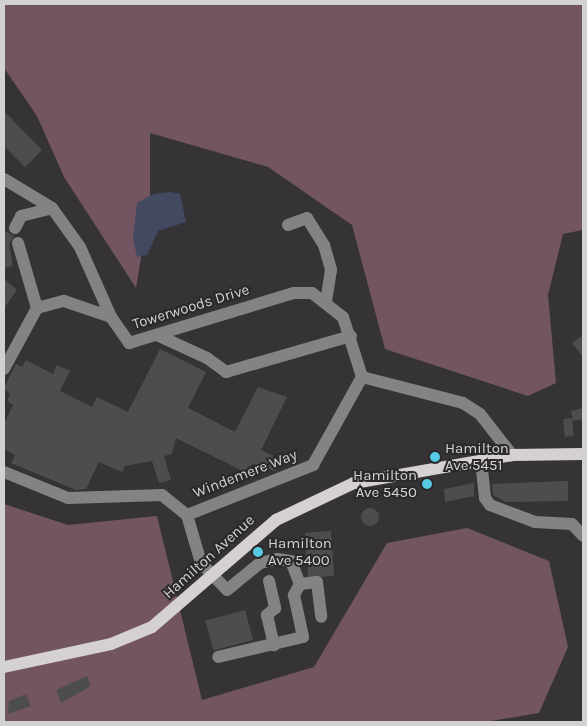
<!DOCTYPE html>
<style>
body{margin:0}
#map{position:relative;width:587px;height:726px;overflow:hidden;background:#353336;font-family:Karla,sans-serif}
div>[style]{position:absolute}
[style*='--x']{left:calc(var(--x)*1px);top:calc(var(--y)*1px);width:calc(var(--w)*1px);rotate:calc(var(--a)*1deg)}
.forest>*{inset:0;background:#725560}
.water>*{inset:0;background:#444962}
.building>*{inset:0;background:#4d4d50;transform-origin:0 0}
.round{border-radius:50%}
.minor>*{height:12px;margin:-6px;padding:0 6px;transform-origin:6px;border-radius:6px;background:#848283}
.major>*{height:12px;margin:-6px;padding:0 6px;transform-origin:6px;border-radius:6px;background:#d4d0d3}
.dots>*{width:14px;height:14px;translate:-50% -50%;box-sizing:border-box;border:2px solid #2b292c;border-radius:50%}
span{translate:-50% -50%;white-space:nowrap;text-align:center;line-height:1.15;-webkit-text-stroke:4px #2b292c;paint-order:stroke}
.street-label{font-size:15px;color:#d2d1d3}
.poi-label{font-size:15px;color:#d2d1d3}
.left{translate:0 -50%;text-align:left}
.right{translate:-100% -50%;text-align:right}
.frame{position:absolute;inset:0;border:5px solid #d2d1d3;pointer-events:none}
</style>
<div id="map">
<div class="forest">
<i style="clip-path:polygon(4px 4px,583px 4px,583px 230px,563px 234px,548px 295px,556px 383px,528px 396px,385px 349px,352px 225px,268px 167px,150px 133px,150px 202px,136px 288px,64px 177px,37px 116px,4px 68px)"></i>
<i style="clip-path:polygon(4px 504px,68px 525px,157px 516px,202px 700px,314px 667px,387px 543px,467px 528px,549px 561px,568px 647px,539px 713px,485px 722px,4px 722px)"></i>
</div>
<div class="water">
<i style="clip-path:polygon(171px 192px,180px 194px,186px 222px,158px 231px,147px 255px,137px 257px,133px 238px,137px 203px,153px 194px)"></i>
</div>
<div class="building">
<i style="clip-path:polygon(4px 111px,42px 150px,25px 167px,4px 146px)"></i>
<i style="clip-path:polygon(4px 230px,14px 236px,9px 244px,13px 266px,4px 268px)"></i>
<i style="clip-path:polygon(4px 279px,17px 290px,4px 308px)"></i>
<i style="clip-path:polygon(583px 335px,583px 357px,572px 343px)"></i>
<i style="clip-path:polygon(160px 349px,206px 372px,188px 408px,235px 432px,258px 387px,287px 397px,261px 450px,281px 460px,275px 471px,253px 464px,243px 471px,176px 438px,172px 454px,164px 456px,171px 480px,159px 483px,152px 461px,125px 466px,122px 472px,99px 462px,86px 489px,76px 490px,11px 463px,15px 455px,4px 449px,4px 424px,13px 405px,7px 401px,10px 394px,4px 388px,16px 364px,22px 367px,26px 360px,53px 374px,57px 365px,70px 371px,60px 391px,92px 407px,97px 397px,128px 412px)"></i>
<i style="clip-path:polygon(583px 408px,583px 419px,573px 421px,571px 411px)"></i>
<i style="left:572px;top:418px;width:18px;height:9px;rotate:84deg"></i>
<i style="clip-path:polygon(568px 481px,568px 501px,506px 502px,493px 495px,492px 484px)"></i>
<i style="clip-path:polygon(474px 483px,474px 496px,445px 502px,444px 489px)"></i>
<i class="round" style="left:361px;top:508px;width:18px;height:18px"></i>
<i style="left:331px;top:531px;width:45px;height:26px;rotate:86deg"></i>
<i style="left:245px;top:610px;width:31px;height:41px;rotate:75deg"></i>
<i style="clip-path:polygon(87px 676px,91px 686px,61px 703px,56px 690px)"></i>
<i style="clip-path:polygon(26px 694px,31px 706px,8px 714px,9px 701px)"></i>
</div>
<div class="minor">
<i style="--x:4;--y:179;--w:56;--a:31.1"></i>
<i style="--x:52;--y:208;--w:48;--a:54.3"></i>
<i style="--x:80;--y:247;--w:77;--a:66.1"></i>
<i style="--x:111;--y:317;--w:32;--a:55"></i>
<i style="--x:129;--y:343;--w:172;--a:-16.9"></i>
<i style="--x:294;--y:293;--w:18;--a:0"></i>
<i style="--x:312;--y:293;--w:39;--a:38"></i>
<i style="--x:343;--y:317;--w:63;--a:72.4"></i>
<i style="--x:288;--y:225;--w:20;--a:-20"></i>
<i style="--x:307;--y:218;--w:32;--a:58"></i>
<i style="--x:324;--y:245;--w:26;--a:74"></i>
<i style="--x:331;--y:270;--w:31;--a:99"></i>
<i style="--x:15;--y:228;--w:13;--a:-63"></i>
<i style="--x:21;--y:216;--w:32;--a:-14"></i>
<i style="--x:18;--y:243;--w:68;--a:73.7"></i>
<i style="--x:157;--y:335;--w:55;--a:24.7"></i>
<i style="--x:207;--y:358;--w:24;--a:36"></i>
<i style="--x:226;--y:372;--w:130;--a:-16.1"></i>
<i style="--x:4;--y:369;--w:69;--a:-61.6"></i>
<i style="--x:37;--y:308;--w:28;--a:-15"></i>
<i style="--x:64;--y:301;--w:50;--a:18.8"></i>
<i style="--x:362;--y:377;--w:104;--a:14.4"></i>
<i style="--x:463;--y:403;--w:20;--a:33"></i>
<i style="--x:480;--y:414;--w:52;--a:52"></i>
<i style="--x:481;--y:460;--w:38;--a:84"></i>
<i style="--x:485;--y:498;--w:9;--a:54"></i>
<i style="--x:490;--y:505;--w:48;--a:20.7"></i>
<i style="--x:535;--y:522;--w:37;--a:3"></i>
<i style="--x:572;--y:524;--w:16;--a:47"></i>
<i style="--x:4;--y:472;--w:69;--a:22.1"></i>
<i style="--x:68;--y:498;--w:94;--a:-1.8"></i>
<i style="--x:162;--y:495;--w:32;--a:39"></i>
<i style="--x:187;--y:515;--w:50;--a:73.7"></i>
<i style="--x:201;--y:563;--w:37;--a:46"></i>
<i style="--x:227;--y:590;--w:43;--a:-39.3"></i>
<i style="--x:260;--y:563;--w:17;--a:-13"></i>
<i style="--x:277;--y:559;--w:14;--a:8"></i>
<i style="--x:291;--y:561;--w:25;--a:69"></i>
<i style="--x:300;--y:584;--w:13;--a:119"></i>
<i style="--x:294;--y:595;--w:43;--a:77.9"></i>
<i style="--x:303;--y:637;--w:87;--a:166.8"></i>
<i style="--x:187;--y:515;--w:136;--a:-21.6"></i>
<i style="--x:313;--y:465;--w:101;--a:-60.9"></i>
<i style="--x:269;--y:581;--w:28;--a:77"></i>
<i style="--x:275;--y:608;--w:11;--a:139"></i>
<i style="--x:267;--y:615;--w:31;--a:77"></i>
<i style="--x:300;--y:584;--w:17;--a:-7"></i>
<i style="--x:317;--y:582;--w:35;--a:83"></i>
</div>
<div class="major">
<i style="--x:4;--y:667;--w:109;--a:-12.1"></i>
<i style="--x:111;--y:644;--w:44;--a:-22.5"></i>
<i style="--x:152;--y:627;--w:164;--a:-40.8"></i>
<i style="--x:276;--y:520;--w:86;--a:-25.4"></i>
<i style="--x:354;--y:483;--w:160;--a:-10"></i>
<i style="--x:512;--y:455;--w:71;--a:-0.8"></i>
</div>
<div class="dots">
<i style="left:435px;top:457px;background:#58c9e3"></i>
<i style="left:427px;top:484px;background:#58c9e3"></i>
<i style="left:258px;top:552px;background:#58c9e3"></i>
</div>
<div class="street-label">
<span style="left:191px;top:307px;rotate:-17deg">Towerwoods Drive</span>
<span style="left:245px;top:474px;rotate:-21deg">Windemere Way</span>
<span style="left:209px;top:557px;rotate:-42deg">Hamilton Avenue</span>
</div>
<div class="poi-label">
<span class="left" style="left:445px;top:457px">Hamilton<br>Ave 5451</span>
<span class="right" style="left:417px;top:484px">Hamilton<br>Ave 5450</span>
<span class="left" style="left:268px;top:552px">Hamilton<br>Ave 5400</span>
</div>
<div class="frame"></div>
</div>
